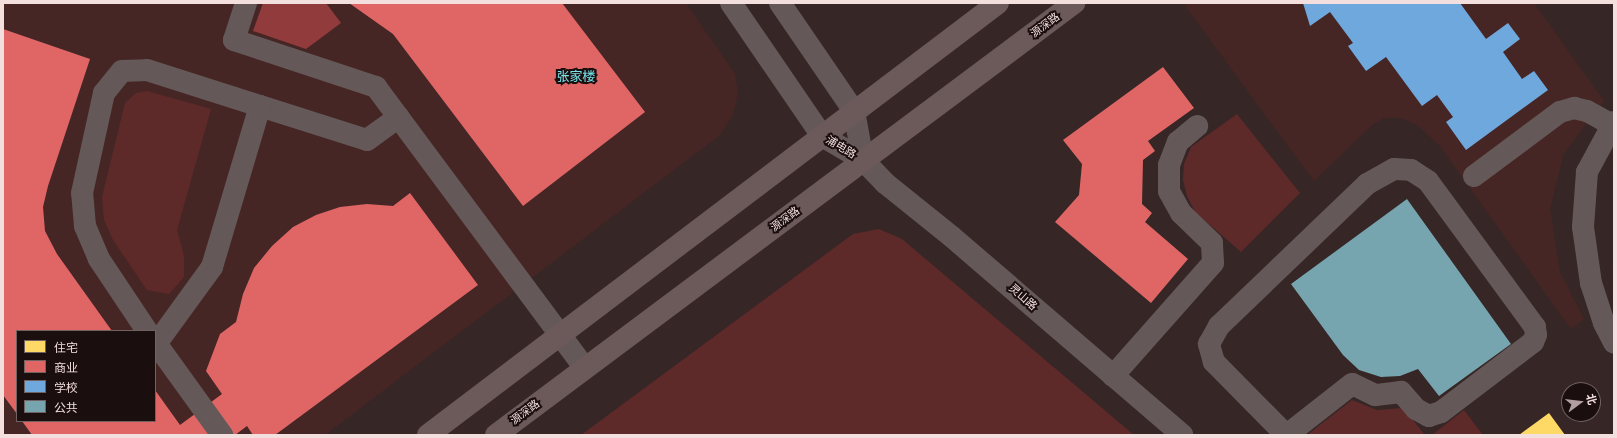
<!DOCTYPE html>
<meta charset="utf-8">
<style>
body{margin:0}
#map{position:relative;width:1617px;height:438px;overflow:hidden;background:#362626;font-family:Arial,"Noto Sans SC",sans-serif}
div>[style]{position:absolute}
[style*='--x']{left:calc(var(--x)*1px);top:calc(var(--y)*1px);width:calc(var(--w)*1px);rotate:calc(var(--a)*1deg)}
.built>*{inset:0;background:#462625}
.green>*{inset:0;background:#5e2929}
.water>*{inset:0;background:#913b3c}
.homes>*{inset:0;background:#ffd966}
.shops>*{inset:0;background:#e06666}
.schools>*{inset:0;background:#6fa8dc}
.public>*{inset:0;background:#76a5af}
.minor>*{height:22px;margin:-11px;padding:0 11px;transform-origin:11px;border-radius:11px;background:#645858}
.major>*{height:22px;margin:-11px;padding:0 11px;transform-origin:11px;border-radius:11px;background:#6c5a5a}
span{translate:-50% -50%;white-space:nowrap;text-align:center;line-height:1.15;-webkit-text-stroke:4px #1b0e0e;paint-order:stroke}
.street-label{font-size:11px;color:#f3dfde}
.quarter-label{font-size:13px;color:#77e3eb}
.frame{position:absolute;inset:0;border:4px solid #f3dfde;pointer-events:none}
.legend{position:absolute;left:16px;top:330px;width:140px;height:92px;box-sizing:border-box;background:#1b0e0e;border:1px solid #716261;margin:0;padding:5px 7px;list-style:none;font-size:12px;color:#f3dfde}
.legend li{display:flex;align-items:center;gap:8px;height:20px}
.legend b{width:20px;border:1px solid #716261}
.north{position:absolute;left:1561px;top:382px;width:40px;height:40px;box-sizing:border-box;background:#1b0e0e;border:1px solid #716261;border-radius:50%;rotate:75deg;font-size:11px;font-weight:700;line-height:16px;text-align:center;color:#f3dfde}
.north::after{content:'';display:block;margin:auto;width:14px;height:18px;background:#b19e9e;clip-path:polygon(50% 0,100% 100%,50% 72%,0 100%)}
</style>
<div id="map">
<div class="built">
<i style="clip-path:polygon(evenodd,3px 3px,686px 3px,735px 74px,738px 93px,733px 115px,720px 135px,325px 435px,3px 435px,3px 3px,17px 331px,155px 331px,155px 421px,17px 421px,17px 331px)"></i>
<i style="clip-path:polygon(1183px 3px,1534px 3px,1604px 101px,1564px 153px,1550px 209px,1560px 272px,1584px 319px,1571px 329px,1439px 145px,1416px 124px,1401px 118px,1384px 118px,1371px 126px,1314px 181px)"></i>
</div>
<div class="green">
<i style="clip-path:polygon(147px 91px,211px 109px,177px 230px,184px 256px,184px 277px,169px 294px,147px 290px,113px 240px,104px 220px,102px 197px,125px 103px,136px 93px)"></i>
<i style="clip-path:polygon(1237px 114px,1300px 193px,1241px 252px,1195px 212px,1187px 196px,1183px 180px,1184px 164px,1191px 147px)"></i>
<i style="clip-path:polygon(879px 229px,902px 239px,1134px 435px,581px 435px,853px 234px)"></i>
<i style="clip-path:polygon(1352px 400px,1377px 410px,1403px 408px,1425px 435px,1307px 435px)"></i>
<i style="clip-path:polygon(1464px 410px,1483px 435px,1432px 435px)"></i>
</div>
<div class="water">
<i style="clip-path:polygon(263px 3px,326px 3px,341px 23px,306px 49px,253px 31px)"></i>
</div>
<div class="homes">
<i style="clip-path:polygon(1549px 413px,1565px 435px,1519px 435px)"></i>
</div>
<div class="shops">
<i style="clip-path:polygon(349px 3px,562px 3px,645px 112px,523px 206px,393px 34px)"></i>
<i style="clip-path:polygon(3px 29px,90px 59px,48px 186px,43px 207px,45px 231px,57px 254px,112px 331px,17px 331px,17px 414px,3px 395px)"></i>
<i style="clip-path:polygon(1163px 67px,1194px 108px,1148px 141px,1155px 151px,1143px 160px,1142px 204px,1152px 213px,1145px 222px,1188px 259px,1151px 303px,1055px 222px,1079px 195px,1082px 164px,1063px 140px)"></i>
<i style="clip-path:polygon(410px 193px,478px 285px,275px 435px,253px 435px,247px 426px,235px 435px,32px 435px,22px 421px,155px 421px,155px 390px,180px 425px,222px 394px,206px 371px,220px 334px,236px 322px,243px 294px,254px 268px,272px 246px,293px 227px,316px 215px,340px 207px,367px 204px,393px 206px)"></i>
</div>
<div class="schools">
<i style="clip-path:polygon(1303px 3px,1460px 3px,1486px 39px,1508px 23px,1520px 39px,1503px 52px,1522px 79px,1534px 71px,1548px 90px,1466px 150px,1446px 122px,1453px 117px,1437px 95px,1422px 106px,1386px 57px,1366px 71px,1348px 46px,1353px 43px,1330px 12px,1310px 26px)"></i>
</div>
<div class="public">
<i style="clip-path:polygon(1407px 199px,1511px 344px,1439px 396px,1418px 369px,1400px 376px,1381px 377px,1359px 370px,1343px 355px,1291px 284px)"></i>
</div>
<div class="minor">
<i style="--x:246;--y:3;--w:39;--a:108"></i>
<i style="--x:234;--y:40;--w:150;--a:18.3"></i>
<i style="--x:376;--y:87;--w:349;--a:53.4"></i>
<i style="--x:731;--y:3;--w:161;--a:55.6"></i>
<i style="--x:822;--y:136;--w:48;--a:30.3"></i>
<i style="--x:863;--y:160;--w:32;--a:46"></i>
<i style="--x:885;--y:183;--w:85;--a:38.8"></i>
<i style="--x:951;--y:236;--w:305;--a:40.7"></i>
<i style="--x:780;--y:3;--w:131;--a:55.6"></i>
<i style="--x:854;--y:111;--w:50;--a:79.6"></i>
<i style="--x:260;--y:106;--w:112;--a:17.6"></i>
<i style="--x:367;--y:140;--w:39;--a:-36"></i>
<i style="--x:1614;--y:122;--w:57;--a:118.4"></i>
<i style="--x:1587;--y:172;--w:55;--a:94.2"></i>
<i style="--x:1583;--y:227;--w:57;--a:81.9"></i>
<i style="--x:1591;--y:283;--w:42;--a:72"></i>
<i style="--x:1604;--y:323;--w:22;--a:63"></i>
<i style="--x:1474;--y:176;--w:107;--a:-36.7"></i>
<i style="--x:1560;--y:112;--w:15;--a:-16"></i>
<i style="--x:1574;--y:108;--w:13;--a:13"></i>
<i style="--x:1587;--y:111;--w:29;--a:29"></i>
<i style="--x:147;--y:331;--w:87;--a:-123.7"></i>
<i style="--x:99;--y:259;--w:36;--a:-113"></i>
<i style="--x:85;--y:226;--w:33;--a:-95"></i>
<i style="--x:82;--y:193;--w:102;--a:-77.6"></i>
<i style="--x:104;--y:93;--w:28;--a:-51"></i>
<i style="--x:122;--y:71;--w:25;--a:-2"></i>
<i style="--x:147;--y:70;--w:119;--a:17.7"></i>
<i style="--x:260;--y:106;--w:168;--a:106.6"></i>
<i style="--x:212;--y:267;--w:95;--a:126"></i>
<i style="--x:155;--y:342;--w:115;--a:54.2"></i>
<i style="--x:1113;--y:376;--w:151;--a:-48.5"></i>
<i style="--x:1213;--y:263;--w:20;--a:-93"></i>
<i style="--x:1212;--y:243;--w:43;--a:-135.9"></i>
<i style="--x:1181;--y:213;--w:25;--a:-119"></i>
<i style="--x:1169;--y:191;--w:26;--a:-90"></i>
<i style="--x:1169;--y:165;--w:25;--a:-69"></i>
<i style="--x:1178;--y:142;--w:25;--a:-40"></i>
<i style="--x:1286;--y:435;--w:103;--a:-134.6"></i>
<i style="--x:1214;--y:362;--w:19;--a:-106"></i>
<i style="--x:1209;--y:344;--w:21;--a:-61"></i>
<i style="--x:1219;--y:326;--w:205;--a:-43.8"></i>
<i style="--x:1367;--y:184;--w:31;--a:-29"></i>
<i style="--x:1394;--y:169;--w:17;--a:3"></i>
<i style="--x:1411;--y:170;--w:20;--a:33"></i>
<i style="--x:1428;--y:181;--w:181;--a:53.8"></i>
<i style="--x:1535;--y:327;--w:8;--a:83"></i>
<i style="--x:1536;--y:335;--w:8;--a:113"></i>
<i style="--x:1533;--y:342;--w:116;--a:142.7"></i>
<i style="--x:1441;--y:412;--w:13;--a:162"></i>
<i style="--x:1429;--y:416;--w:15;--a:-152"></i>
<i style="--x:1416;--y:409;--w:23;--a:-131"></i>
<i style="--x:1401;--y:392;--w:26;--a:173"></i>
<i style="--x:1375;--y:395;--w:25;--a:-154"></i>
<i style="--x:1352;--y:384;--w:83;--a:141.9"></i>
</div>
<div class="major">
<i style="--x:428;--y:435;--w:715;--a:-37.16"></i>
<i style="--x:496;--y:435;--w:722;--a:-36.77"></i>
</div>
<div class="street-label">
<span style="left:1045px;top:25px;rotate:-37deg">源深路</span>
<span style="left:841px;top:147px;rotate:31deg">浦电路</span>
<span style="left:785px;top:219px;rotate:-37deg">源深路</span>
<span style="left:1023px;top:297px;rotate:41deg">灵山路</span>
<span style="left:525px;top:412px;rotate:-37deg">源深路</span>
</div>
<div class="quarter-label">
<span style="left:576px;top:77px">张家楼</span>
</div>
<div class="frame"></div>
<ul class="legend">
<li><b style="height:11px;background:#ffd966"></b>住宅</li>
<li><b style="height:11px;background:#e06666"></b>商业</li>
<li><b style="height:11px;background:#6fa8dc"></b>学校</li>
<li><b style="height:11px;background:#76a5af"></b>公共</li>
</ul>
<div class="north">北</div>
</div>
